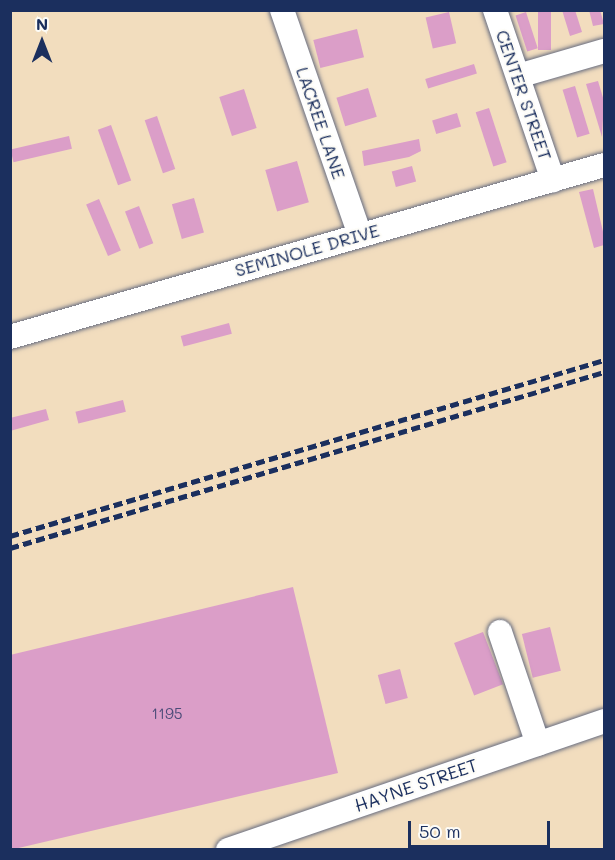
<!DOCTYPE html>
<style>
body{margin:0}
#map{position:relative;width:615px;height:860px;overflow:hidden;background:#f2ddbe;font-family:Mali,sans-serif}
div>[style]{position:absolute}
[style*='--x']{left:calc(var(--x)*1px);top:calc(var(--y)*1px);width:calc(var(--w)*1px);rotate:calc(var(--a)*1deg)}
.building>*{inset:0;background:#db9ec8;transform-origin:0 0}
.roads{filter:drop-shadow(0 0 2px #666c80) drop-shadow(0 0 2px #666c80)}
.minor>*{height:24px;margin:-12px;padding:0 12px;transform-origin:12px;border-radius:12px;background:#fff}
.rail>*{height:4.5px;margin-top:-2.25px;transform-origin:0;background:repeating-linear-gradient(90deg,#1b2f5e 0 9px,transparent 0 13.5px)}
span{translate:-50% -50%;white-space:nowrap;text-align:center;line-height:1.15;-webkit-text-stroke:4.5px #fdfcf7;paint-order:stroke}
.number-label{font-size:15px;color:#4b4b78}
.number-label span{-webkit-text-stroke-width:0}
.street-label{font-size:18px;color:#1b2f5e}
.frame{position:absolute;inset:0;border:12px solid #1b2f5e;pointer-events:none}
.north{position:absolute;left:12px;top:12px;width:60px;height:60px;-webkit-text-stroke:4px #fdfcf7;paint-order:stroke;rotate:0deg;font-size:16px;font-weight:700;line-height:24px;text-align:center;color:#1b2f5e}
.north::after{content:'';display:block;margin:auto;width:21px;height:27px;background:#1b2f5e;clip-path:polygon(50% 0,100% 100%,50% 72%,0 100%)}
.scale{position:absolute;left:408px;top:821px;width:142px;height:27px;box-sizing:border-box;border:3px solid #1b2f5e;border-top:0;padding-left:8px;font-size:18px;line-height:21px;white-space:nowrap;color:#1b2f5e;-webkit-text-stroke:4px #fdfcf7;paint-order:stroke}
</style>
<div id="map">
<div class="building">
<i style="left:538px;top:10px;width:13px;height:40px"></i>
<i style="clip-path:polygon(562px 10px,575px 10px,582px 32px,570px 36px)"></i>
<i style="clip-path:polygon(589px 10px,600px 10px,604px 24px,593px 26px)"></i>
<i style="left:449px;top:12px;width:32px;height:24px;rotate:77deg"></i>
<i style="left:526px;top:12px;width:38px;height:11px;rotate:72deg"></i>
<i style="left:357px;top:29px;width:29px;height:45px;rotate:76deg"></i>
<i style="left:474px;top:64px;width:10px;height:51px;rotate:73deg"></i>
<i style="clip-path:polygon(598px 81px,604px 101px,602px 137px,586px 84px)"></i>
<i style="left:575px;top:86px;width:50px;height:13px;rotate:73deg"></i>
<i style="left:368px;top:88px;width:30px;height:33px;rotate:73deg"></i>
<i style="left:244px;top:89px;width:41px;height:26px;rotate:72deg"></i>
<i style="left:489px;top:108px;width:57px;height:14px;rotate:72deg"></i>
<i style="left:457px;top:113px;width:14px;height:26px;rotate:73deg"></i>
<i style="left:157px;top:116px;width:56px;height:13px;rotate:71deg"></i>
<i style="left:111px;top:125px;width:59px;height:14px;rotate:70deg"></i>
<i style="left:69px;top:136px;width:13px;height:60px;rotate:77deg"></i>
<i style="clip-path:polygon(419px 139px,421px 151px,409px 157px,364px 166px,362px 151px)"></i>
<i style="left:297px;top:161px;width:43px;height:33px;rotate:74deg"></i>
<i style="left:412px;top:166px;width:16px;height:21px;rotate:75deg"></i>
<i style="clip-path:polygon(593px 189px,604px 236px,604px 245px,594px 248px,579px 192px)"></i>
<i style="left:194px;top:198px;width:36px;height:23px;rotate:74deg"></i>
<i style="left:99px;top:199px;width:56px;height:14px;rotate:67deg"></i>
<i style="left:139px;top:206px;width:40px;height:15px;rotate:69deg"></i>
<i style="left:229px;top:323px;width:11px;height:50px;rotate:75deg"></i>
<i style="left:123px;top:400px;width:12px;height:49px;rotate:76deg"></i>
<i style="clip-path:polygon(46px 409px,49px 420px,10px 431px,10px 418px)"></i>
<i style="clip-path:polygon(293px 587px,338px 773px,10px 850px,10px 655px)"></i>
<i style="left:550px;top:627px;width:45px;height:29px;rotate:76deg"></i>
<i style="left:483px;top:632px;width:56px;height:31px;rotate:69deg"></i>
<i style="left:400px;top:669px;width:30px;height:23px;rotate:75deg"></i>
</div>
<div class="roads">
<div class="minor">
<i style="--x:282;--y:10;--w:238;--a:70.9"></i>
<i style="--x:495;--y:10;--w:180;--a:71.2"></i>
<i style="--x:518;--y:76;--w:90;--a:-16.2"></i>
<i style="--x:10;--y:337;--w:618;--a:-16.15"></i>
<i style="--x:500;--y:632;--w:118;--a:71.3"></i>
<i style="--x:228;--y:850;--w:398;--a:-18.9"></i>
</div>
</div>
<div class="rail">
<i style="--x:10;--y:536;--w:620;--a:-16.5"></i>
<i style="--x:10;--y:548;--w:620;--a:-16.5"></i>
</div>
<div class="number-label">
<span style="left:167px;top:714px">1195</span>
</div>
<div class="street-label">
<span style="left:524px;top:95px;rotate:71deg">CENTER STREET</span>
<span style="left:321px;top:123px;rotate:71deg">LACREE LANE</span>
<span style="left:307px;top:250px;rotate:-16deg">SEMINOLE DRIVE</span>
<span style="left:416px;top:785px;rotate:-19deg">HAYNE STREET</span>
</div>
<div class="frame"></div>
<div class="north">N</div>
<div class="scale">50 m</div>
</div>
